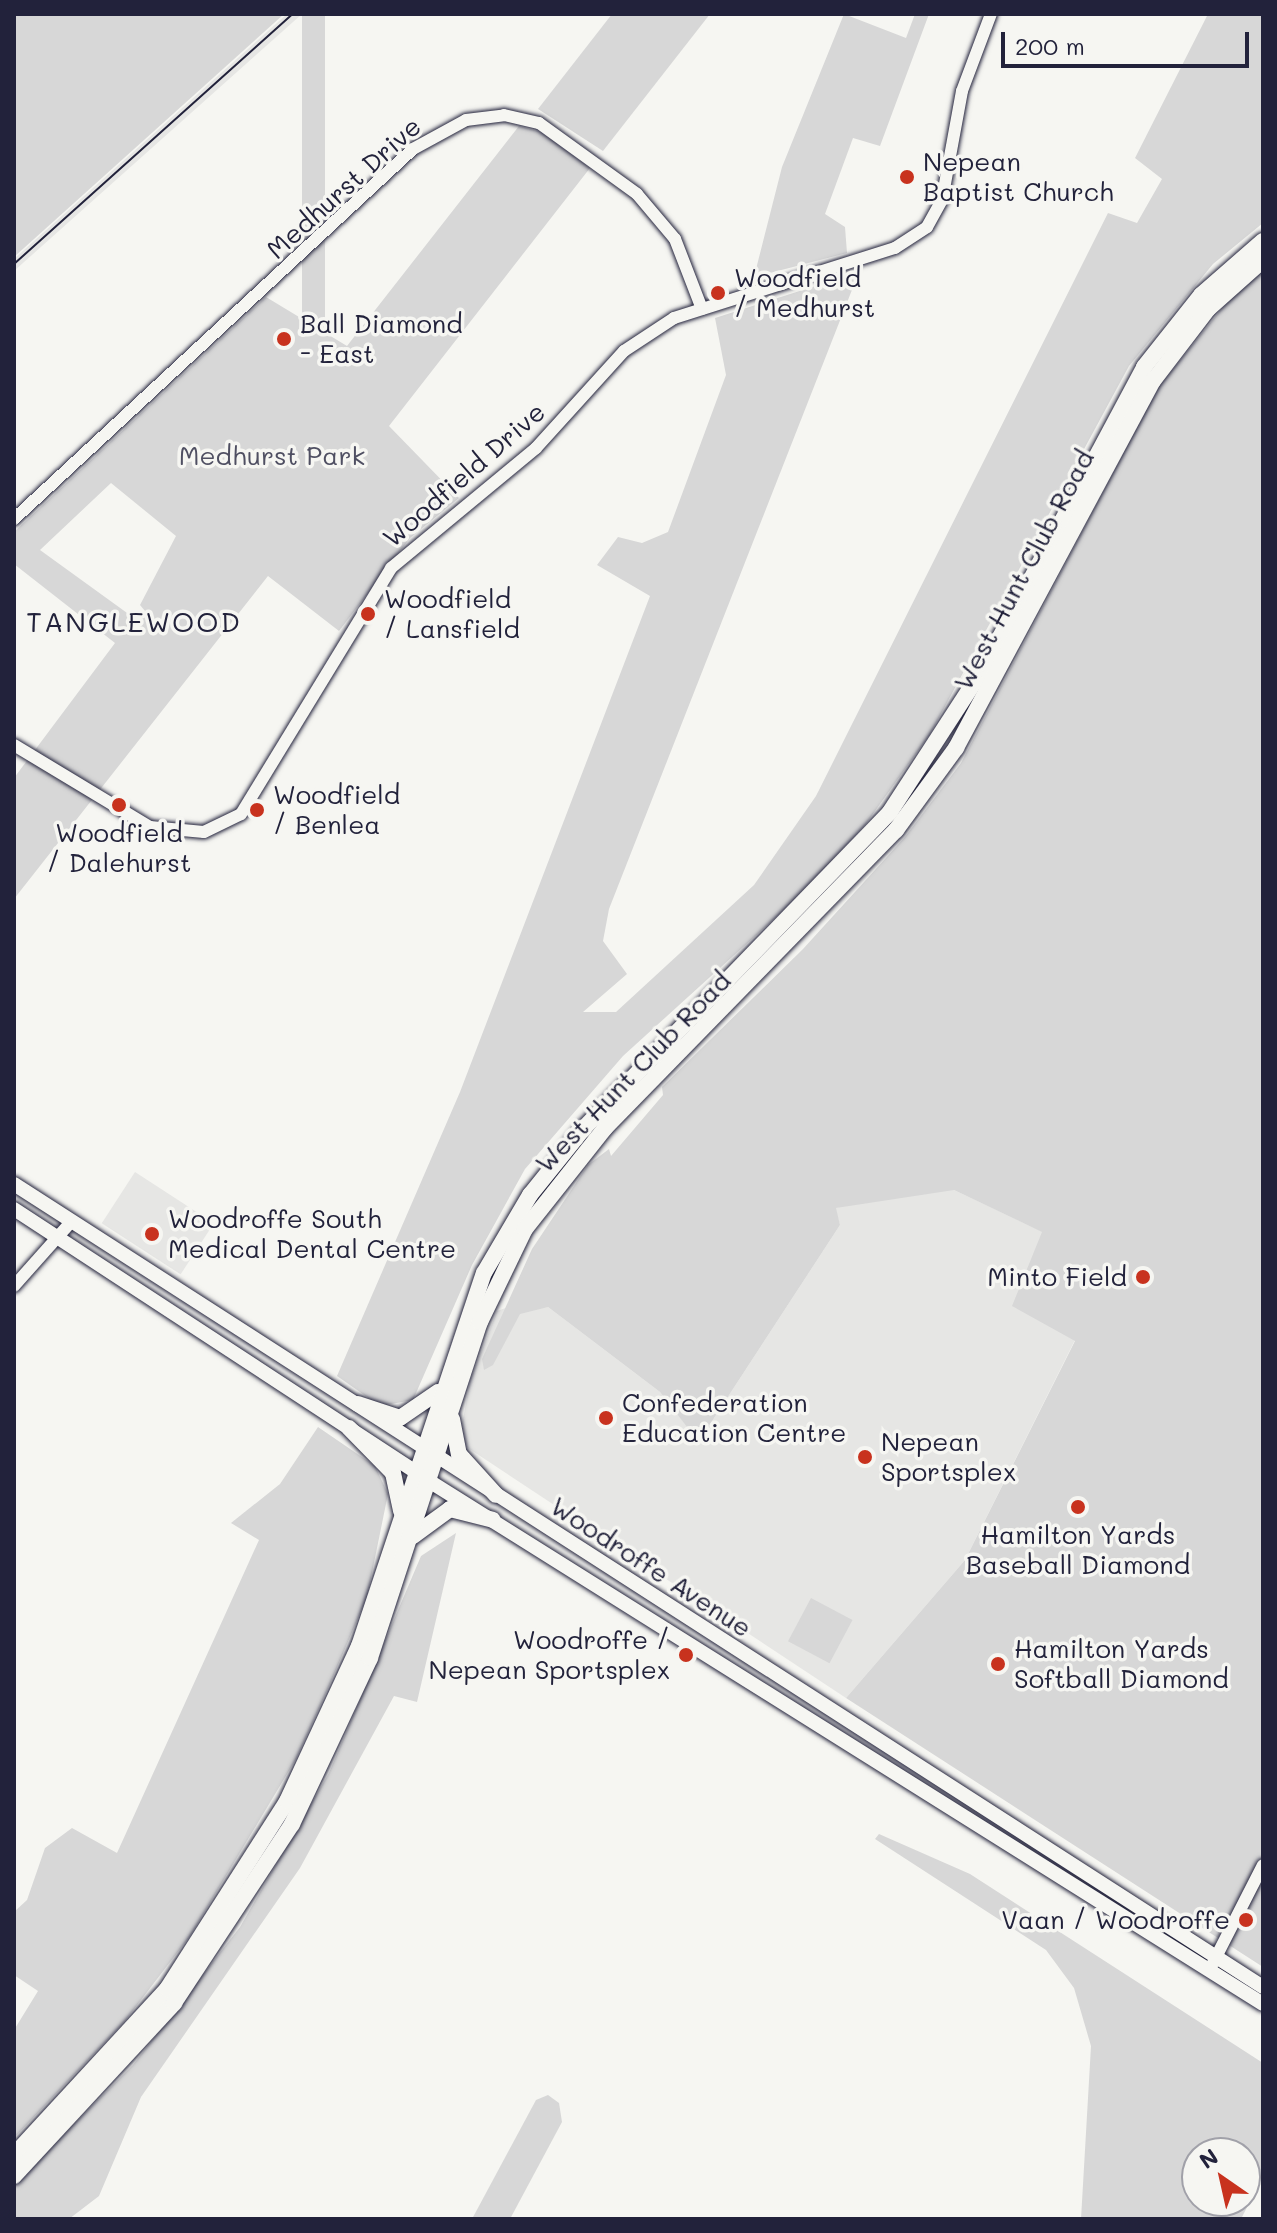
<!DOCTYPE html>
<style>
body{margin:0}
#map{position:relative;width:1277px;height:2233px;overflow:hidden;background:#f6f6f2;font-family:Mali,sans-serif}
div>[style]{position:absolute}
[style*='--x']{left:calc(var(--x)*1px);top:calc(var(--y)*1px);width:calc(var(--w)*1px);rotate:calc(var(--a)*1deg)}
.built>*{inset:0;background:#e6e6e4;transform-origin:0 0}
.green>*{inset:0;background:#d7d7d7;transform-origin:0 0}
.roads{filter:drop-shadow(0 0 2px #22223b) drop-shadow(0 0 2px #22223b)}
.tertiary>*{height:12px;margin:-6px;padding:0 6px;transform-origin:6px;border-radius:6px;background:#f6f6f2}
.secondary>*{height:14px;margin:-7px;padding:0 7px;transform-origin:7px;border-radius:7px;background:#f6f6f2}
.primary>*{height:16px;margin:-8px;padding:0 8px;transform-origin:8px;border-radius:8px;background:#f6f6f2}
.rail>*{height:2px;margin:-1px;padding:0 1px;transform-origin:1px;border-radius:1px;background:#22223b}
.dots>*{width:22px;height:22px;translate:-50% -50%;box-sizing:border-box;border:4px solid #f6f6f2;border-radius:50%}
span{translate:-50% -50%;white-space:nowrap;text-align:center;line-height:1.15;-webkit-text-stroke:7px #f6f6f2;paint-order:stroke}
.poi-label{font-size:26px;color:#22223b}
.left{translate:0 -50%;text-align:left}
.right{translate:-100% -50%;text-align:right}
.street-label{font-size:26px;color:#22223b}
.park-label{font-size:26px;color:#4f4f62}
.neighbourhood-label{font-size:28px;color:#22223b;letter-spacing:2px}
.frame{position:absolute;inset:0;border:16px solid #22223b;pointer-events:none}
.north{position:absolute;left:1181px;top:2137px;width:80px;height:80px;box-sizing:border-box;background:#f6f6f2;border:2px solid #a1a1a9;border-radius:50%;rotate:326deg;font-size:22px;font-weight:700;line-height:32px;text-align:center;color:#22223b}
.north::after{content:'';display:block;margin:auto;width:28px;height:36px;background:#c8321e;clip-path:polygon(50% 0,100% 100%,50% 72%,0 100%)}
.scale{position:absolute;left:1001px;top:32px;width:248px;height:36px;box-sizing:border-box;border:4px solid #22223b;border-top:0;padding-left:10px;font-size:24px;line-height:28px;white-space:nowrap;color:#22223b;-webkit-text-stroke:6px #f6f6f2;paint-order:stroke}
</style>
<div id="map">
<div class="built">
<i style="clip-path:polygon(287px 14px,302px 14px,14px 271px,14px 259px)"></i>
<i style="left:135px;top:1172px;width:94px;height:61px;rotate:33deg"></i>
<i style="clip-path:polygon(925px 1189px,954px 1190px,1043px 1232px,1075px 1340px,965px 1560px,846px 1698px,459px 1442px,470px 1381px,497px 1311px,535px 1298px,531px 1308px,548px 1307px,660px 1392px,694px 1435px,703px 1435px,840px 1225px,835px 1208px)"></i>
</div>
<div class="green">
<i style="clip-path:polygon(14px 14px,284px 14px,14px 257px)"></i>
<i style="left:302px;top:14px;width:23px;height:386px"></i>
<i style="clip-path:polygon(612px 14px,710px 14px,603px 151px,538px 109px)"></i>
<i style="clip-path:polygon(844px 14px,906px 38px,915px 14px,929px 14px,880px 146px,853px 138px,825px 214px,845px 227px,847px 253px,754px 277px,782px 167px)"></i>
<i style="clip-path:polygon(1208px 14px,1263px 14px,1263px 223px,1213px 264px,1129px 366px,930px 734px,865px 825px,797px 898px,623px 1056px,525px 1169px,472px 1265px,413px 1400px,380px 1406px,337px 1376px,460px 1092px,650px 596px,597px 565px,618px 537px,642px 543px,668px 532px,726px 375px,715px 318px,859px 272px,609px 909px,603px 941px,627px 974px,583px 1012px,616px 1012px,754px 885px,816px 796px,1108px 213px,1137px 223px,1162px 179px,1135px 158px)"></i>
<i style="clip-path:polygon(evenodd,519px 126px,541px 132px,590px 168px,389px 426px,459px 498px,410px 538px,339px 631px,268px 576px,14px 899px,14px 778px,115px 643px,14px 564px,14px 532px,266px 297px,347px 346px,519px 126px,111px 483px,176px 536px,140px 605px,145px 611px,134px 618px,40px 550px,111px 483px)"></i>
<i style="clip-path:polygon(1263px 271px,1263px 1967px,846px 1698px,965px 1560px,1075px 1341px,1012px 1306px,1042px 1232px,954px 1190px,836px 1208px,840px 1225px,703px 1435px,694px 1436px,660px 1392px,548px 1307px,520px 1314px,493px 1365px,484px 1370px,482px 1359px,532px 1249px,588px 1165px,609px 1149px,611px 1156px,663px 1095px,662px 1087px,803px 949px,905px 837px,961px 763px,1157px 389px,1232px 296px)"></i>
<i style="clip-path:polygon(318px 1427px,375px 1466px,388px 1494px,367px 1597px,329px 1686px,296px 1759px,190px 1936px,124px 2022px,14px 2138px,14px 2030px,38px 1991px,14px 1975px,14px 1912px,27px 1900px,45px 1848px,72px 1828px,117px 1853px,259px 1540px,231px 1523px,280px 1484px)"></i>
<i style="clip-path:polygon(456px 1533px,417px 1702px,394px 1696px,300px 1868px,141px 2097px,99px 2196px,69px 2219px,14px 2219px,14px 2184px,133px 2065px,240px 1927px,329px 1773px,421px 1556px)"></i>
<i style="left:811px;top:1598px;width:47px;height:49px;rotate:28deg"></i>
<i style="clip-path:polygon(evenodd,879px 1834px,970px 1874px,1263px 2063px,1263px 2176px,1241px 2219px,1081px 2219px,1091px 2046px,1074px 1988px,1046px 1950px,875px 1839px,879px 1834px,1197px 2153px,1245px 2153px,1245px 2201px,1197px 2201px,1197px 2153px)"></i>
<i style="clip-path:polygon(548px 2095px,559px 2103px,562px 2122px,510px 2219px,472px 2219px,536px 2100px)"></i>
</div>
<div class="roads">
<div class="tertiary">
<i style="--x:14;--y:519;--w:544;--a:-42.84"></i>
<i style="--x:413;--y:149;--w:60;--a:-28.7"></i>
<i style="--x:466;--y:120;--w:38;--a:-7"></i>
<i style="--x:504;--y:115;--w:36;--a:13"></i>
<i style="--x:539;--y:123;--w:121;--a:35.9"></i>
<i style="--x:637;--y:194;--w:59;--a:49.8"></i>
<i style="--x:675;--y:239;--w:75;--a:68.9"></i>
<i style="--x:14;--y:745;--w:159;--a:31.1"></i>
<i style="--x:150;--y:827;--w:54;--a:5.3"></i>
<i style="--x:204;--y:832;--w:41;--a:-25.9"></i>
<i style="--x:241;--y:814;--w:288;--a:-58.6"></i>
<i style="--x:391;--y:568;--w:188;--a:-39.6"></i>
<i style="--x:536;--y:448;--w:131;--a:-47.8"></i>
<i style="--x:624;--y:351;--w:60;--a:-33.4"></i>
<i style="--x:674;--y:318;--w:232;--a:-17.6"></i>
<i style="--x:895;--y:248;--w:38;--a:-33"></i>
<i style="--x:927;--y:227;--w:31;--a:-61"></i>
<i style="--x:942;--y:200;--w:111;--a:-79.6"></i>
<i style="--x:962;--y:91;--w:82;--a:-69.4"></i>
<i style="--x:14;--y:1286;--w:86;--a:-48.3"></i>
<i style="--x:1212;--y:1965;--w:112;--a:-63"></i>
</div>
<div class="secondary">
<i style="--x:14;--y:1184;--w:1485;--a:32.74"></i>
<i style="--x:14;--y:1209;--w:496;--a:33.2"></i>
<i style="--x:429;--y:1481;--w:984;--a:32.09"></i>
</div>
<div class="primary">
<i style="--x:358;--y:1404;--w:44;--a:18.4"></i>
<i style="--x:400;--y:1418;--w:46;--a:-34.4"></i>
<i style="--x:452;--y:1419;--w:36;--a:79"></i>
<i style="--x:459;--y:1454;--w:55;--a:47.9"></i>
<i style="--x:349;--y:1428;--w:63;--a:45.6"></i>
<i style="--x:393;--y:1473;--w:39;--a:78"></i>
<i style="--x:413;--y:1536;--w:46;--a:-36.1"></i>
<i style="--x:450;--y:1509;--w:44;--a:14.3"></i>
<i style="--x:14;--y:2155;--w:226;--a:-47.3"></i>
<i style="--x:167;--y:1989;--w:223;--a:-57.4"></i>
<i style="--x:287;--y:1801;--w:171;--a:-65.1"></i>
<i style="--x:359;--y:1646;--w:393;--a:-71.5"></i>
<i style="--x:484;--y:1273;--w:91;--a:-59.5"></i>
<i style="--x:530;--y:1195;--w:86;--a:-51.1"></i>
<i style="--x:584;--y:1128;--w:440;--a:-45.9"></i>
<i style="--x:890;--y:812;--w:171;--a:-57"></i>
<i style="--x:983;--y:669;--w:342;--a:-61.9"></i>
<i style="--x:1144;--y:367;--w:92;--a:-51.6"></i>
<i style="--x:1201;--y:295;--w:82;--a:-41.1"></i>
<i style="--x:14;--y:2176;--w:236;--a:-47.2"></i>
<i style="--x:174;--y:2003;--w:214;--a:-56.6"></i>
<i style="--x:292;--y:1824;--w:183;--a:-64.8"></i>
<i style="--x:370;--y:1658;--w:354;--a:-71.9"></i>
<i style="--x:480;--y:1322;--w:103;--a:-64.2"></i>
<i style="--x:525;--y:1229;--w:129;--a:-51.6"></i>
<i style="--x:605;--y:1128;--w:417;--a:-45.7"></i>
<i style="--x:896;--y:830;--w:102;--a:-53.8"></i>
<i style="--x:956;--y:748;--w:417;--a:-61.8"></i>
<i style="--x:1153;--y:381;--w:91;--a:-52.6"></i>
<i style="--x:1208;--y:309;--w:74;--a:-41.7"></i>
</div>
</div>
<div class="rail">
<i style="--x:14;--y:264;--w:375;--a:-41.9"></i>
</div>
<div class="dots">
<i style="left:907px;top:177px;background:#c8321e"></i>
<i style="left:718px;top:293px;background:#c8321e"></i>
<i style="left:284px;top:339px;background:#c8321e"></i>
<i style="left:368px;top:614px;background:#c8321e"></i>
<i style="left:119px;top:805px;background:#c8321e"></i>
<i style="left:257px;top:810px;background:#c8321e"></i>
<i style="left:152px;top:1234px;background:#c8321e"></i>
<i style="left:1143px;top:1277px;background:#c8321e"></i>
<i style="left:606px;top:1418px;background:#c8321e"></i>
<i style="left:865px;top:1457px;background:#c8321e"></i>
<i style="left:1078px;top:1507px;background:#c8321e"></i>
<i style="left:686px;top:1655px;background:#c8321e"></i>
<i style="left:998px;top:1664px;background:#c8321e"></i>
<i style="left:1246px;top:1920px;background:#c8321e"></i>
</div>
<div class="poi-label">
<span class="left" style="left:923px;top:177px">Nepean<br>Baptist Church</span>
<span class="left" style="left:734px;top:293px">Woodfield<br>/ Medhurst</span>
<span class="left" style="left:300px;top:339px">Ball Diamond<br>- East</span>
<span class="left" style="left:384px;top:614px">Woodfield<br>/ Lansfield</span>
<span class="left" style="left:273px;top:810px">Woodfield<br>/ Benlea</span>
<span style="left:119px;top:848px">Woodfield<br>/ Dalehurst</span>
<span class="left" style="left:168px;top:1234px">Woodroffe South<br>Medical Dental Centre</span>
<span class="right" style="left:1127px;top:1277px">Minto Field</span>
<span class="left" style="left:622px;top:1418px">Confederation<br>Education Centre</span>
<span class="left" style="left:881px;top:1457px">Nepean<br>Sportsplex</span>
<span style="left:1078px;top:1550px">Hamilton Yards<br>Baseball Diamond</span>
<span class="right" style="left:670px;top:1655px">Woodroffe /<br>Nepean Sportsplex</span>
<span class="left" style="left:1014px;top:1664px">Hamilton Yards<br>Softball Diamond</span>
<span class="right" style="left:1230px;top:1920px">Vaan / Woodroffe</span>
</div>
<div class="street-label">
<span style="left:344px;top:188px;rotate:-42deg">Medhurst Drive</span>
<span style="left:464px;top:475px;rotate:-41deg">Woodfield Drive</span>
<span style="left:1024px;top:570px;rotate:-62deg">West Hunt Club Road</span>
<span style="left:633px;top:1072px;rotate:-46deg">West Hunt Club Road</span>
<span style="left:651px;top:1567px;rotate:33deg">Woodroffe Avenue</span>
</div>
<div class="park-label">
<span style="left:272px;top:456px">Medhurst Park</span>
</div>
<div class="neighbourhood-label">
<span style="left:134px;top:621px">TANGLEWOOD</span>
</div>
<div class="frame"></div>
<div class="north">N</div>
<div class="scale">200 m</div>
</div>
